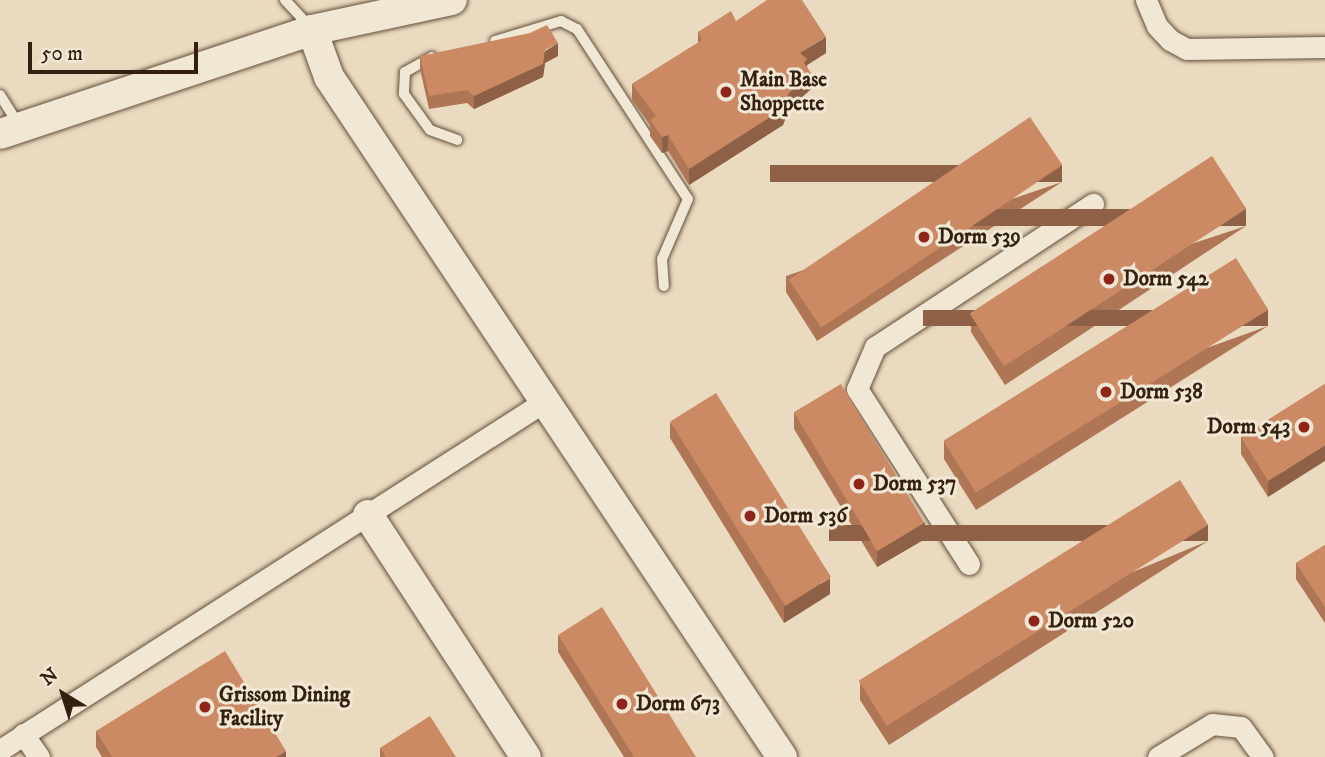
<!DOCTYPE html>
<style>
body{margin:0}
#map{position:relative;width:1325px;height:757px;overflow:hidden;background:#eadabf;font-family:"IM FELL DW Pica",serif}
div>[style]{position:absolute}
[style*='--x']{left:calc(var(--x)*1px);top:calc(var(--y)*1px);width:calc(var(--w)*1px);rotate:calc(var(--a)*1deg)}
.roads{filter:drop-shadow(0 0 2px #624e3a) drop-shadow(0 0 2px #624e3a)}
.lane>*{height:10px;margin:-5px;padding:0 5px;transform-origin:5px;border-radius:5px;background:#f1e7d5}
.street>*{height:21px;margin:-10.5px;padding:0 10.5px;transform-origin:10.5px;border-radius:10.5px;background:#f1e7d5}
.secondary>*{height:30px;margin:-15px;padding:0 15px;transform-origin:15px;border-radius:15px;background:#f1e7d5}
.wall>*{inset:0;background:#af7656}
.shaded-wall>*{inset:0;background:#8e6046;transform-origin:0 0}
.building>*{inset:0;background:#cb8964;transform-origin:0 0}
.dots>*{width:19px;height:19px;translate:-50% -50%;box-sizing:border-box;border:4px solid #f1e7d5;border-radius:50%}
span{translate:-50% -50%;white-space:nowrap;text-align:center;line-height:1.15;-webkit-text-stroke:6px #f1e7d5;paint-order:stroke}
.poi-label{font-size:21px;color:#34200e;font-weight:700}
.left{translate:0 -50%;text-align:left}
.right{translate:-100% -50%;text-align:right}
.north{position:absolute;left:28px;top:659px;width:70px;height:70px;-webkit-text-stroke:5px #f1e7d5;paint-order:stroke;rotate:322deg;font-size:19px;font-weight:700;line-height:28px;text-align:center;color:#34200e}
.north::after{content:'';display:block;margin:auto;width:24px;height:32px;background:#34200e;clip-path:polygon(50% 0,100% 100%,50% 72%,0 100%)}
.scale{position:absolute;left:28px;top:42px;width:170px;height:32px;box-sizing:border-box;border:4px solid #34200e;border-top:0;padding-left:9px;font-size:21px;line-height:24px;white-space:nowrap;color:#34200e;-webkit-text-stroke:5px #f1e7d5;paint-order:stroke}
</style>
<div id="map">
<div class="roads">
<div class="lane">
<i style="--x:285;--y:0;--w:35;--a:47"></i>
<i style="--x:495;--y:41;--w:69;--a:-16.9"></i>
<i style="--x:561;--y:21;--w:18;--a:27"></i>
<i style="--x:577;--y:29;--w:203;--a:56.9"></i>
<i style="--x:688;--y:199;--w:65;--a:113.4"></i>
<i style="--x:662;--y:259;--w:27;--a:86"></i>
<i style="--x:432;--y:57;--w:31;--a:151"></i>
<i style="--x:405;--y:72;--w:22;--a:93"></i>
<i style="--x:404;--y:94;--w:44;--a:54.2"></i>
<i style="--x:430;--y:130;--w:29;--a:20"></i>
<i style="--x:0;--y:95;--w:36;--a:58"></i>
</div>
<div class="street">
<i style="--x:1146;--y:0;--w:28;--a:67"></i>
<i style="--x:1157;--y:26;--w:19;--a:47"></i>
<i style="--x:1170;--y:40;--w:19;--a:28"></i>
<i style="--x:1187;--y:49;--w:138;--a:-0.8"></i>
<i style="--x:969;--y:564;--w:208;--a:-122.6"></i>
<i style="--x:857;--y:389;--w:46;--a:-66.8"></i>
<i style="--x:875;--y:347;--w:261;--a:-33.3"></i>
<i style="--x:23;--y:734;--w:28;--a:55"></i>
<i style="--x:0;--y:750;--w:647;--a:-32.63"></i>
<i style="--x:1158;--y:757;--w:63;--a:-31.4"></i>
<i style="--x:1212;--y:724;--w:29;--a:6"></i>
<i style="--x:1241;--y:727;--w:37;--a:54"></i>
</div>
<div class="secondary">
<i style="--x:312;--y:30;--w:50;--a:70.1"></i>
<i style="--x:329;--y:77;--w:817;--a:56.33"></i>
<i style="--x:0;--y:134;--w:329;--a:-18.4"></i>
<i style="--x:312;--y:30;--w:143;--a:-12.1"></i>
<i style="--x:368;--y:515;--w:289;--a:56.9"></i>
</div>
</div>
<div class="wall">
<i style="clip-path:polygon(736px 21px,826px 53px,807px 65px,811px 89px,789px 109px,783px 125px,689px 185px,668px 151px,662px 153px,650px 136px,650px 125px,632px 100px,632px 84px,698px 43px,698px 32px)"></i>
<i style="clip-path:polygon(420px 56px,558px 56px,545px 63px,543px 77px,474px 109px,467px 103px,429px 109px,420px 69px)"></i>
<i style="clip-path:polygon(1062px 182px,817px 341px,786px 292px,786px 276px)"></i>
<i style="clip-path:polygon(1246px 226px,1005px 385px,971px 332px,971px 316px)"></i>
<i style="clip-path:polygon(1268px 326px,976px 510px,944px 459px,944px 442px)"></i>
<i style="clip-path:polygon(1325px 384px,1268px 497px,1241px 454px,1241px 437px)"></i>
<i style="clip-path:polygon(794px 412px,925px 539px,877px 567px,794px 429px)"></i>
<i style="clip-path:polygon(670px 422px,830px 594px,784px 623px,670px 438px)"></i>
<i style="clip-path:polygon(1208px 541px,889px 745px,860px 700px,860px 684px)"></i>
<i style="clip-path:polygon(1325px 545px,1325px 623px,1296px 579px,1296px 563px)"></i>
<i style="clip-path:polygon(558px 635px,696px 757px,624px 757px,558px 652px)"></i>
<i style="clip-path:polygon(96px 731px,286px 757px,102px 757px,96px 747px)"></i>
<i style="clip-path:polygon(380px 748px,456px 757px,380px 757px)"></i>
</div>
<div class="shaded-wall">
<i style="clip-path:polygon(826px 37px,826px 53px,807px 65px,807px 75px,811px 73px,811px 89px,789px 109px,783px 125px,689px 185px,689px 169px,800px 53px)"></i>
<i style="clip-path:polygon(558px 43px,558px 56px,545px 63px,543px 77px,474px 109px,474px 96px)"></i>
<i style="clip-path:polygon(668px 135px,668px 151px,662px 153px,662px 137px)"></i>
<i style="left:1062px;top:165px;width:17px;height:292px;rotate:90deg"></i>
<i style="left:1246px;top:209px;width:17px;height:289px;rotate:90deg"></i>
<i style="left:1268px;top:310px;width:16px;height:345px;rotate:90deg"></i>
<i style="clip-path:polygon(1325px 445px,1325px 461px,1268px 497px,1268px 481px)"></i>
<i style="clip-path:polygon(925px 522px,925px 539px,877px 567px,877px 551px)"></i>
<i style="left:1208px;top:525px;width:16px;height:379px;rotate:90deg"></i>
<i style="clip-path:polygon(830px 578px,830px 594px,784px 623px,784px 607px)"></i>
<i style="clip-path:polygon(286px 751px,286px 757px,276px 757px)"></i>
</div>
<div class="building">
<i style="clip-path:polygon(767px 0,802px 0,826px 37px,800px 53px,807px 59px,804px 63px,811px 73px,789px 93px,783px 109px,689px 169px,668px 135px,662px 137px,650px 120px,656px 116px,632px 84px,702px 40px,698px 32px,731px 11px,736px 21px)"></i>
<i style="clip-path:polygon(547px 25px,558px 43px,545px 50px,543px 64px,474px 96px,467px 90px,429px 96px,420px 56px,530px 33px)"></i>
<i style="left:1030px;top:117px;width:58px;height:291px;rotate:56deg"></i>
<i style="left:1212px;top:156px;width:63px;height:289px;rotate:57deg"></i>
<i style="left:1236px;top:258px;width:61px;height:345px;rotate:58deg"></i>
<i style="left:841px;top:384px;width:162px;height:55px;rotate:59deg"></i>
<i style="clip-path:polygon(1325px 384px,1325px 445px,1268px 481px,1241px 437px)"></i>
<i style="left:716px;top:393px;width:217px;height:54px;rotate:58deg"></i>
<i style="left:1180px;top:480px;width:53px;height:379px;rotate:58deg"></i>
<i style="clip-path:polygon(1325px 545px,1325px 607px,1296px 563px)"></i>
<i style="clip-path:polygon(602px 607px,696px 757px,634px 757px,558px 635px)"></i>
<i style="clip-path:polygon(225px 651px,286px 751px,276px 757px,112px 757px,96px 731px)"></i>
<i style="clip-path:polygon(430px 716px,456px 757px,386px 757px,380px 748px)"></i>
</div>
<div class="dots">
<i style="left:726px;top:92px;background:#8f2418"></i>
<i style="left:924px;top:237px;background:#8f2418"></i>
<i style="left:1109px;top:279px;background:#8f2418"></i>
<i style="left:1106px;top:392px;background:#8f2418"></i>
<i style="left:1304px;top:427px;background:#8f2418"></i>
<i style="left:859px;top:484px;background:#8f2418"></i>
<i style="left:750px;top:516px;background:#8f2418"></i>
<i style="left:1034px;top:621px;background:#8f2418"></i>
<i style="left:622px;top:704px;background:#8f2418"></i>
<i style="left:205px;top:707px;background:#8f2418"></i>
</div>
<div class="poi-label">
<span class="left" style="left:740px;top:92px">Main Base<br>Shoppette</span>
<span class="left" style="left:938px;top:237px">Dorm 539</span>
<span class="left" style="left:1123px;top:279px">Dorm 542</span>
<span class="left" style="left:1120px;top:392px">Dorm 538</span>
<span class="right" style="left:1290px;top:427px">Dorm 543</span>
<span class="left" style="left:873px;top:484px">Dorm 537</span>
<span class="left" style="left:764px;top:516px">Dorm 536</span>
<span class="left" style="left:1048px;top:621px">Dorm 520</span>
<span class="left" style="left:219px;top:707px">Grissom Dining<br>Facility</span>
<span class="left" style="left:636px;top:704px">Dorm 673</span>
</div>
<div class="north">N</div>
<div class="scale">50 m</div>
</div>
